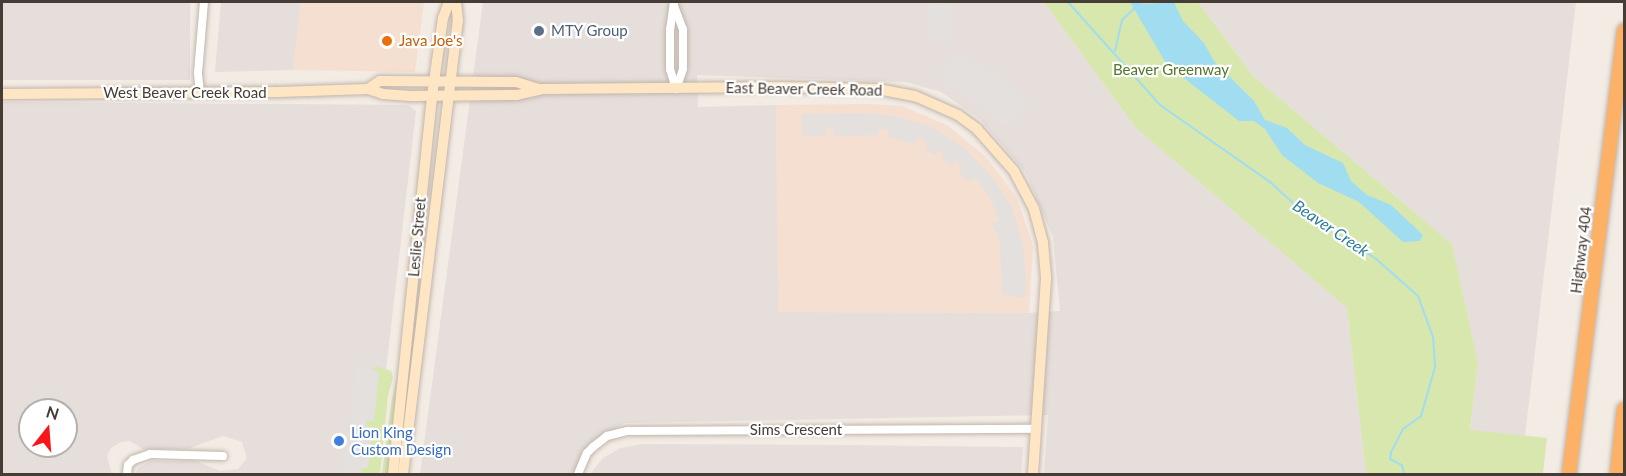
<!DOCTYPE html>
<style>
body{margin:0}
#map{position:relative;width:1626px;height:476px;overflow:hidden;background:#f3ece5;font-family:Lato,sans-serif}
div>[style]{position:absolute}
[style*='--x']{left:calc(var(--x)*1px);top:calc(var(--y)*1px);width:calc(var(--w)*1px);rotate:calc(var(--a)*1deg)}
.commercial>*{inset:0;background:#f5dfd0}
.industrial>*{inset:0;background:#e5deda;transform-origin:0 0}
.green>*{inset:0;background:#d7e7ae}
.parking>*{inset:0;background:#e3e0dd}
.water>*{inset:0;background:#a1ddf0}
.stream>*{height:2px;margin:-1px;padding:0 1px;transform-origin:1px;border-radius:1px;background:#a1ddf0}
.roads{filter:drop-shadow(0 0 2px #c1b5ab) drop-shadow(0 0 2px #c1b5ab)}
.street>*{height:8px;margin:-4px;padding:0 4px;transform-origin:4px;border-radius:4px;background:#fff}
.secondary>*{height:10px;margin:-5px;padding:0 5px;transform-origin:5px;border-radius:5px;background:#fee6c4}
.highway>*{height:14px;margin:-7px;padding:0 7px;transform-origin:7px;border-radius:7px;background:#fdb166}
.dots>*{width:16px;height:16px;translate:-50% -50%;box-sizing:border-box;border:3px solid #fff;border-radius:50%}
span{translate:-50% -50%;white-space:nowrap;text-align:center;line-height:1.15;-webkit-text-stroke:4.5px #fff;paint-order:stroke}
.service-label{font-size:15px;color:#4e5e75}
.left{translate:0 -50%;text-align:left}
.food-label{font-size:15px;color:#c56008}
.park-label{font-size:15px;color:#537628}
.street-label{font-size:15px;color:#453c35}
.shop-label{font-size:15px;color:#366cbe}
.water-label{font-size:16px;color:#2a7c98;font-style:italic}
.frame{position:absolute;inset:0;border:3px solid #453c35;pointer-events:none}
.north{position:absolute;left:18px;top:398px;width:60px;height:60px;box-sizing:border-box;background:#fff;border:2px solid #b5b1ae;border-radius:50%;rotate:17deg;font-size:16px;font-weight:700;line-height:24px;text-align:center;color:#453c35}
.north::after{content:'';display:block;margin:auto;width:21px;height:27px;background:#f9161a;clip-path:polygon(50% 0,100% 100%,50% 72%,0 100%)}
</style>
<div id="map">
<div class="commercial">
<i style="clip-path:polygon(301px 2px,424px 2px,415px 72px,293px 70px)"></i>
<i style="clip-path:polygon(871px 104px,902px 106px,947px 125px,986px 157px,1017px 198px,1033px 246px,1029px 313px,777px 312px,776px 105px)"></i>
</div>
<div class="industrial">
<i style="left:2px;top:2px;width:188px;height:78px"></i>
<i style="clip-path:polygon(221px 2px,301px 2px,293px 70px,215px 72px)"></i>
<i style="clip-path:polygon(evenodd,483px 2px,1044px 2px,1136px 128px,1347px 308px,1366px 474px,1044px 474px,1048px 415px,624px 423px,582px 452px,574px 474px,420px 474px,483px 2px,697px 75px,906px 82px,941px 92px,980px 119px,1026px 173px,1053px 237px,1060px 311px,1029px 313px,778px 312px,776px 105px,698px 107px,697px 75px)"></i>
<i style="clip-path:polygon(1198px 2px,1576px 2px,1525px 436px,1470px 431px,1478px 362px,1452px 244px,1253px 76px)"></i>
<i style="clip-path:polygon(evenodd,2px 102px,408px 105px,416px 111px,374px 474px,135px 474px,138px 468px,151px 461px,195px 461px,221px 471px,238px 469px,247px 458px,242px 442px,223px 436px,187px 449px,143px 449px,130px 441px,121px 442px,111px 448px,107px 456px,112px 474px,2px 474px,2px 102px,30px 410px,66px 410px,66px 446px,30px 446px,30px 410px)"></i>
<i style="clip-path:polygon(642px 444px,838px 445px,1023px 447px,1021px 474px,590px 474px,603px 458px,621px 448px)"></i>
</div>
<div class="green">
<i style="clip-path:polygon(1044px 2px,1198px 2px,1253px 76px,1452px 244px,1478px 362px,1470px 430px,1547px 438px,1543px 474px,1366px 474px,1347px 308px,1136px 128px)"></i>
<i style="clip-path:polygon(376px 366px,391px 371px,393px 377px,388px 396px,380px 474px,367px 474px,361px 473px,361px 467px,368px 468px,373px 427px,366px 426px,366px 420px,373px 421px,378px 372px,372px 369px)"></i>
<i style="clip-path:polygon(397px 379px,388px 474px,382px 474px,392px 398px)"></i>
</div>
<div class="parking">
<i style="clip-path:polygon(929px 2px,949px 2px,949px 6px,953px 6px,952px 42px,927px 41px)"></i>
<i style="clip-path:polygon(953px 52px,989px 69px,1030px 102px,1004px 126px,971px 99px,939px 82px)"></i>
<i style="clip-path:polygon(866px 113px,898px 117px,931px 127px,962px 146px,992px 177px,1011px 206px,1023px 245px,1026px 283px,1025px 298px,1002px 294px,1000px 242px,992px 224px,999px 221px,991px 199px,975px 177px,969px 181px,958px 172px,962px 168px,955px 160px,951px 165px,941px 158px,944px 154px,939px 150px,935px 155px,925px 149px,928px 143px,918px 137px,914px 144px,888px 137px,889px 130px,879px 129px,878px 135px,834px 136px,834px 129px,826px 128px,827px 135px,802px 136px,802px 114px)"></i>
<i style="clip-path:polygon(356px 365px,379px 372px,374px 421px,367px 420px,366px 426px,373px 427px,368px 468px,361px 468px,361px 473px,367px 474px,343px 474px,348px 434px,355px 435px,356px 429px,349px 428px)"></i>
</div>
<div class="water">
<i style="clip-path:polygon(1130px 2px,1147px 4px,1174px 2px,1183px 21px,1204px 43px,1214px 61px,1254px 101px,1265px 120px,1287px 128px,1305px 145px,1343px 163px,1351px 181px,1367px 195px,1391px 205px,1423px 235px,1420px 241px,1403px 242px,1359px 202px,1318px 183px,1282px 155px,1265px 129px,1254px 121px,1239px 121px,1167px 65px)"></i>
</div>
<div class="stream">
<i style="--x:1068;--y:2;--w:138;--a:48.2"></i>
<i style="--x:1160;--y:105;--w:134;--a:35"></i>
<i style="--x:1270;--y:182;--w:46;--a:42.4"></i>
<i style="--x:1304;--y:213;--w:84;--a:32.4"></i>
<i style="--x:1375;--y:258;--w:57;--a:41.5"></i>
<i style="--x:1418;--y:296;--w:44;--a:69.9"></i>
<i style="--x:1433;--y:337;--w:30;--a:86"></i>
<i style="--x:1435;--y:367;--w:51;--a:105.9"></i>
<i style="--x:1421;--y:416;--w:22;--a:144"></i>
<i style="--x:1403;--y:429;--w:27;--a:117"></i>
<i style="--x:1391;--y:453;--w:6;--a:99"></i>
<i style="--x:1390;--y:459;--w:13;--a:27"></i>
<i style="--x:1402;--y:465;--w:9;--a:77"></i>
<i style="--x:1115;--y:51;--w:32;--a:-77"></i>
<i style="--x:1122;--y:20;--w:19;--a:-43"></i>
</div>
<div class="roads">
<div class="street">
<i style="--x:674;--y:2;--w:27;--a:98"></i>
<i style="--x:670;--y:29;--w:40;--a:90"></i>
<i style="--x:670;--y:69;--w:21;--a:73"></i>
<i style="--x:674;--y:6;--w:25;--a:69"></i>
<i style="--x:683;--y:29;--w:40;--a:90"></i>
<i style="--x:683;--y:69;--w:21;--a:109"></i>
<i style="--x:200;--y:93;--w:20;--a:-96"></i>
<i style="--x:198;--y:73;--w:71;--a:-85.2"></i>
<i style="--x:127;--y:474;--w:9;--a:-84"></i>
<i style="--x:128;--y:465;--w:7;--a:-45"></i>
<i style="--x:133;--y:460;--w:18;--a:-19"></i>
<i style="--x:150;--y:454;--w:73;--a:1.6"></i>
<i style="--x:578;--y:474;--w:23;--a:-67"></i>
<i style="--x:587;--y:453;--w:8;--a:-45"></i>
<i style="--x:593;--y:447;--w:18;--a:-38"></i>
<i style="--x:607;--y:436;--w:21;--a:-14"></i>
<i style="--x:627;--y:431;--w:408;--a:-0.3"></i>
</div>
<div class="secondary">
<i style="--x:368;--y:89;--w:14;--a:-34"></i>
<i style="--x:380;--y:81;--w:136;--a:0.4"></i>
<i style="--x:516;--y:82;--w:24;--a:17"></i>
<i style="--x:2;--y:94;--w:276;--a:-0.4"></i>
<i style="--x:278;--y:92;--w:90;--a:-1.9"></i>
<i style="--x:368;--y:89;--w:16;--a:18"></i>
<i style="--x:383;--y:94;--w:31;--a:4"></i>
<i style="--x:414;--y:96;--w:103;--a:-0.6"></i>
<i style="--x:517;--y:95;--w:26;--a:-13"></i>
<i style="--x:542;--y:89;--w:239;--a:-0.5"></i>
<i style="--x:781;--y:87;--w:97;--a:1.2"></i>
<i style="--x:878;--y:89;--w:38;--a:11"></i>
<i style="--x:915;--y:96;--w:47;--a:23.8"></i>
<i style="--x:958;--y:115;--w:24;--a:36"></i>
<i style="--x:977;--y:129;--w:56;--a:48.6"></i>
<i style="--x:1014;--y:171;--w:43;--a:62.2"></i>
<i style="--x:1034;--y:209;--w:35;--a:75"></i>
<i style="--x:1043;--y:243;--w:35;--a:85"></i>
<i style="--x:1046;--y:278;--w:196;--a:93.8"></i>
<i style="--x:393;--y:474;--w:380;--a:-84.1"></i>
<i style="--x:432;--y:96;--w:79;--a:-82"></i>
<i style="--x:443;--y:18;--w:17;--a:-69"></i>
<i style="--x:403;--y:474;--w:456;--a:-83.1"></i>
<i style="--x:458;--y:21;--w:19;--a:-96"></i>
</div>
<div class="highway">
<i style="--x:1569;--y:474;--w:447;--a:-82.9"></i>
<i style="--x:1617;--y:474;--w:65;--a:-83.9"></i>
</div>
</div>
<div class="dots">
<i style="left:539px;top:31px;background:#5c6f8a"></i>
<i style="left:387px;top:41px;background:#e8710a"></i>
<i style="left:339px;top:441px;background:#3f7fe0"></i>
</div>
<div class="service-label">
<span class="left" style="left:551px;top:31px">MTY Group</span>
</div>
<div class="food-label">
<span class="left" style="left:399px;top:41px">Java Joe's</span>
</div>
<div class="park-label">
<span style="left:1171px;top:70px">Beaver Greenway</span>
</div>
<div class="street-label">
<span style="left:804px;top:89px;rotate:1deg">East Beaver Creek Road</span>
<span style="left:185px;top:93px">West Beaver Creek Road</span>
<span style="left:417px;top:237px;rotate:-85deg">Leslie Street</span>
<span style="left:1581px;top:250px;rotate:-83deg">Highway 404</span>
<span style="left:796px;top:430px">Sims Crescent</span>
</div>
<div class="shop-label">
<span class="left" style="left:351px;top:441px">Lion King<br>Custom Design</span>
</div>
<div class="water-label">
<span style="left:1331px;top:228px;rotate:34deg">Beaver Creek</span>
</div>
<div class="frame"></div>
<div class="north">N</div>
</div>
